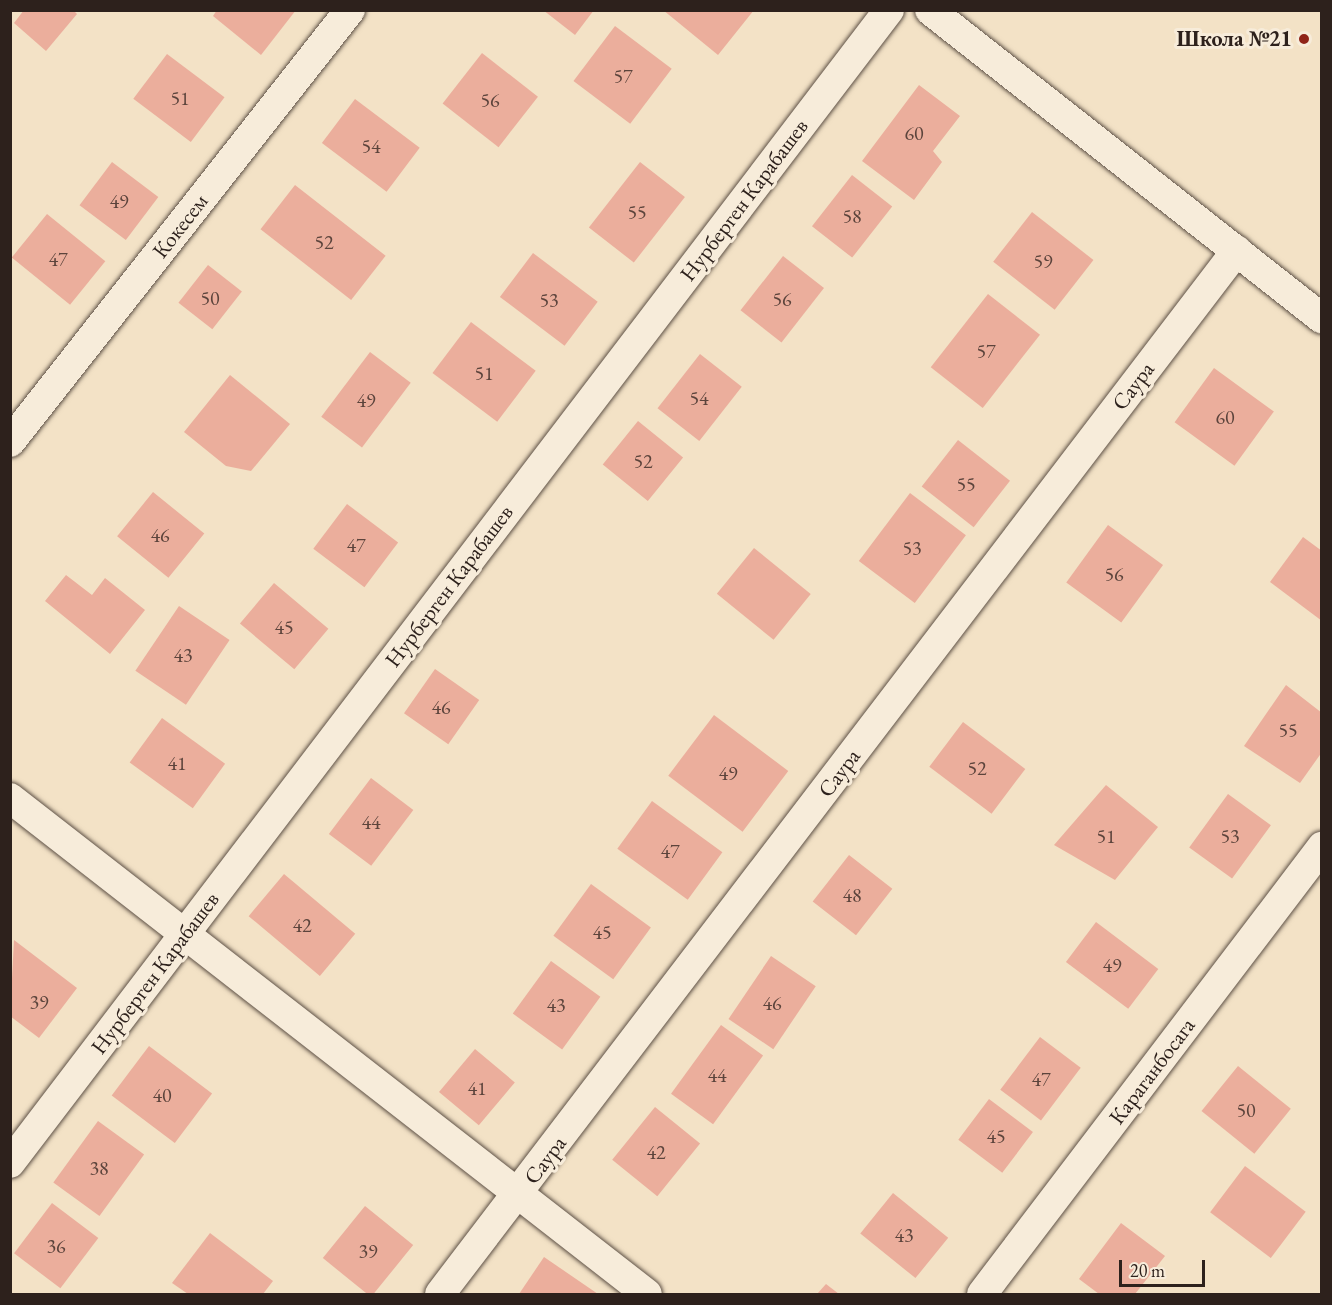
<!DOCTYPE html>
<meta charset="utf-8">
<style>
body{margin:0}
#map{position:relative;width:1332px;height:1305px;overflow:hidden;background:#f3e2c6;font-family:"EB Garamond",serif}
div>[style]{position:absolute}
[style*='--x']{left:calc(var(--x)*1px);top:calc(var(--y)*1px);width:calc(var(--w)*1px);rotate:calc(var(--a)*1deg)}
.building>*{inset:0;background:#ebae9c;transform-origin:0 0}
.roads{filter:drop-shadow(0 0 2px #5e5146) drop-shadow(0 0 2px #5e5146)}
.minor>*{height:30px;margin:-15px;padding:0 15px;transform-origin:15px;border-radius:15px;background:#f7ecda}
.dots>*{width:16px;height:16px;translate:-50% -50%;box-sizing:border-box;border:3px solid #f7ecda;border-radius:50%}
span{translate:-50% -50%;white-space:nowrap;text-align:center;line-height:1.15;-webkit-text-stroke:6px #f7ecda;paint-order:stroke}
.number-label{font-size:20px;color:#5c443c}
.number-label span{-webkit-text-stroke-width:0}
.poi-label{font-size:22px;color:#2d211c;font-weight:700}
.right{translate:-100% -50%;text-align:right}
.street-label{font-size:22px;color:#2d211c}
.frame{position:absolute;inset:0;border:12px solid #2d211c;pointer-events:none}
.scale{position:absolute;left:1119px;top:1260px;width:86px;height:27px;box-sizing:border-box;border:3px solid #2d211c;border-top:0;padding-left:8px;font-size:18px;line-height:21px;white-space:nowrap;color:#2d211c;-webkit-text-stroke:4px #f7ecda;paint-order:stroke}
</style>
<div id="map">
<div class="building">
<i style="clip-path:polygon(24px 10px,73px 10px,77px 14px,46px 51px,14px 23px)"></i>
<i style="clip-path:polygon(217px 10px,296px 10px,261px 55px,213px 16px)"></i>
<i style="clip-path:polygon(543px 10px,594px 10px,575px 35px)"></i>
<i style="clip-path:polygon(663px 10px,754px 10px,718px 55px)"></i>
<i style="left:615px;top:26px;width:71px;height:69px;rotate:37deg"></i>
<i style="left:482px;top:53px;width:71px;height:64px;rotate:38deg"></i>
<i style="left:167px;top:54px;width:72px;height:56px;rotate:37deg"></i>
<i style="clip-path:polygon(919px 85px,960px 116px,933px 151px,942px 162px,914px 200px,862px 161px)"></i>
<i style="left:355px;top:99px;width:81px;height:55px;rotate:37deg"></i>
<i style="left:112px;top:162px;width:58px;height:54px;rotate:37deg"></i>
<i style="left:640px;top:162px;width:57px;height:83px;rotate:38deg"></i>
<i style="left:852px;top:175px;width:51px;height:65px;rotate:38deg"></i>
<i style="left:295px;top:185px;width:115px;height:56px;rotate:38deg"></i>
<i style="left:1032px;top:212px;width:78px;height:63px;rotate:38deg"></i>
<i style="left:47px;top:214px;width:75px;height:56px;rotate:39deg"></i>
<i style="left:533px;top:253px;width:81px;height:55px;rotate:37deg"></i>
<i style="left:783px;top:256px;width:52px;height:69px;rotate:38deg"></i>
<i style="left:208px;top:265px;width:43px;height:48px;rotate:38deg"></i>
<i style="left:988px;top:294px;width:66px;height:93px;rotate:38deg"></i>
<i style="left:471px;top:322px;width:81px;height:64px;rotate:37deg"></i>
<i style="left:370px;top:352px;width:51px;height:81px;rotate:37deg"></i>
<i style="left:700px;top:354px;width:53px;height:69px;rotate:38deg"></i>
<i style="left:1214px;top:368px;width:74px;height:67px;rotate:36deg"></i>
<i style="clip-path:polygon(230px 375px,290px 424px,251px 471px,226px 466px,184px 432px)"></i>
<i style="left:638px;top:421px;width:58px;height:56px;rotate:39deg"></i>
<i style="left:958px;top:440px;width:66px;height:59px;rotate:38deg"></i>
<i style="left:153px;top:492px;width:66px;height:57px;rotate:39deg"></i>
<i style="left:910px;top:493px;width:70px;height:85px;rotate:37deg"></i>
<i style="left:347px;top:504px;width:64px;height:56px;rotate:37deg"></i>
<i style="left:1108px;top:525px;width:68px;height:71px;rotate:36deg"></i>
<i style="clip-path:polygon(1303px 537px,1322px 551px,1322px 621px,1270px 582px)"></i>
<i style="left:754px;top:548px;width:73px;height:59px;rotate:39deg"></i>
<i style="clip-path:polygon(66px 575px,92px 595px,105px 578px,145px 610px,110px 654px,45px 601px)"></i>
<i style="left:274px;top:583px;width:71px;height:53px;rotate:40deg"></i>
<i style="left:179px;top:606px;width:61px;height:78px;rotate:34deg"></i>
<i style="left:435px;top:669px;width:54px;height:54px;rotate:35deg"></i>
<i style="clip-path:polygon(1286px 685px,1322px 713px,1322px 752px,1300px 783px,1244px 746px)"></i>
<i style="left:714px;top:715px;width:93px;height:76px;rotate:37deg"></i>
<i style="left:162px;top:718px;width:78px;height:55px;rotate:36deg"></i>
<i style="left:963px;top:722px;width:78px;height:56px;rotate:37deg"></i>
<i style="left:371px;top:778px;width:53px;height:70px;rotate:37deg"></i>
<i style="clip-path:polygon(1106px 785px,1158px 827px,1115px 880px,1054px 845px)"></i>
<i style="left:1228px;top:794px;width:53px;height:66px;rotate:36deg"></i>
<i style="left:652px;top:801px;width:87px;height:59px;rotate:36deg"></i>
<i style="left:849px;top:855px;width:55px;height:59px;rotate:38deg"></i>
<i style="left:284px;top:874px;width:93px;height:55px;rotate:40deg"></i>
<i style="left:591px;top:884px;width:74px;height:64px;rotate:36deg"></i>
<i style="left:1096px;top:922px;width:78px;height:50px;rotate:37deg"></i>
<i style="clip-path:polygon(14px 940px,77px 988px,39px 1038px,10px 1016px)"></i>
<i style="left:771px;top:956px;width:54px;height:76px;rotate:34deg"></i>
<i style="left:551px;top:961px;width:61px;height:65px;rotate:36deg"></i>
<i style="left:721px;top:1025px;width:52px;height:85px;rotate:36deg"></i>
<i style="left:1040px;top:1037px;width:51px;height:66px;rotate:37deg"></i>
<i style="left:149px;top:1046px;width:79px;height:62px;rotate:37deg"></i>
<i style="left:475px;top:1049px;width:52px;height:56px;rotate:40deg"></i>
<i style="left:1238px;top:1066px;width:68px;height:58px;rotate:39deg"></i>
<i style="left:989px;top:1099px;width:55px;height:51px;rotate:37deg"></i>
<i style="left:655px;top:1107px;width:58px;height:68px;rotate:39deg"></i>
<i style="left:98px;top:1121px;width:57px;height:76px;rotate:36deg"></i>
<i style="left:1245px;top:1166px;width:76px;height:58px;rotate:37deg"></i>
<i style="left:893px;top:1193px;width:71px;height:52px;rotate:39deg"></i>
<i style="left:52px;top:1203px;width:58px;height:63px;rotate:37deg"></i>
<i style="left:365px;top:1206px;width:62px;height:67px;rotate:39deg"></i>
<i style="clip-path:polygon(1121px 1223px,1165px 1256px,1135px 1294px,1099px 1294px,1079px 1279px)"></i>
<i style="clip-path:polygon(210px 1233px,273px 1281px,263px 1294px,188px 1294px,172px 1283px)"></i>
<i style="clip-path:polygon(544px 1257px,598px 1294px,519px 1294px)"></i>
<i style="clip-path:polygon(826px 1284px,839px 1294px,817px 1294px)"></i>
</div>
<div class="roads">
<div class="minor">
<i style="--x:930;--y:10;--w:499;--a:38.2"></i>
<i style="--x:10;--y:442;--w:550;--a:-51.8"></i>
<i style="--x:10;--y:798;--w:807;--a:37.91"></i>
<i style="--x:10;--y:1163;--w:1450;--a:-52.68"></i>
<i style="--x:440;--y:1294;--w:1313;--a:-52.64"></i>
<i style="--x:982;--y:1294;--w:562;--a:-52.74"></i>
</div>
</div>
<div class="dots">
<i style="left:1304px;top:39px;background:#8f2418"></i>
</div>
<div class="number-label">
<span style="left:623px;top:76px">57</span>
<span style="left:180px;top:98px">51</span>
<span style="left:490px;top:100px">56</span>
<span style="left:914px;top:133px">60</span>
<span style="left:371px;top:146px">54</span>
<span style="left:119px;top:201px">49</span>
<span style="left:637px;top:212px">55</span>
<span style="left:852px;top:216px">58</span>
<span style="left:324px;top:242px">52</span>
<span style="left:58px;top:259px">47</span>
<span style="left:1043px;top:261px">59</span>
<span style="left:210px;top:298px">50</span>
<span style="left:782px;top:299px">56</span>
<span style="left:549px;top:300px">53</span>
<span style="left:986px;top:351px">57</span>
<span style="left:484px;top:373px">51</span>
<span style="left:699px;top:398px">54</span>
<span style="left:366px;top:400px">49</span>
<span style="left:1225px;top:417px">60</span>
<span style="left:643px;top:461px">52</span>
<span style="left:966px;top:484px">55</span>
<span style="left:160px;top:535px">46</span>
<span style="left:356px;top:545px">47</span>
<span style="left:912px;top:548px">53</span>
<span style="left:1114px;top:574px">56</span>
<span style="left:284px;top:627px">45</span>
<span style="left:183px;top:655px">43</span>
<span style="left:441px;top:707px">46</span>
<span style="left:1288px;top:730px">55</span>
<span style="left:177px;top:763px">41</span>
<span style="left:977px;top:768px">52</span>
<span style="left:728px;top:773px">49</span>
<span style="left:371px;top:822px">44</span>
<span style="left:1106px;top:836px">51</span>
<span style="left:1230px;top:836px">53</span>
<span style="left:670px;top:851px">47</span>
<span style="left:852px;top:895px">48</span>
<span style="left:302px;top:925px">42</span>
<span style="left:602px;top:932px">45</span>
<span style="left:1112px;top:965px">49</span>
<span style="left:39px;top:1002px">39</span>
<span style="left:772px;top:1003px">46</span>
<span style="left:556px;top:1005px">43</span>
<span style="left:717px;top:1075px">44</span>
<span style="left:1041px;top:1079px">47</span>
<span style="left:477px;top:1088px">41</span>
<span style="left:162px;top:1095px">40</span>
<span style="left:1246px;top:1110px">50</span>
<span style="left:996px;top:1136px">45</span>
<span style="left:656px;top:1152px">42</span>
<span style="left:99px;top:1168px">38</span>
<span style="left:904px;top:1235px">43</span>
<span style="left:56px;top:1246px">36</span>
<span style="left:368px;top:1251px">39</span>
</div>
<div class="poi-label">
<span class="right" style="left:1292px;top:39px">Школа №21</span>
</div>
<div class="street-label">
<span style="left:744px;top:200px;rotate:-53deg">Нурберген Карабашев</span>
<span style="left:180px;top:226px;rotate:-52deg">Кокесем</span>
<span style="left:1133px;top:386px;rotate:-53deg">Саура</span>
<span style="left:449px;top:586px;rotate:-53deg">Нурберген Карабашев</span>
<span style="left:839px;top:773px;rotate:-53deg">Саура</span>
<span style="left:155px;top:973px;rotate:-53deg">Нурберген Карабашев</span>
<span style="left:1152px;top:1071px;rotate:-53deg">Караганбосага</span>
<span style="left:545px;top:1160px;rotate:-53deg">Саура</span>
</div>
<div class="frame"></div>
<div class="scale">20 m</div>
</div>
